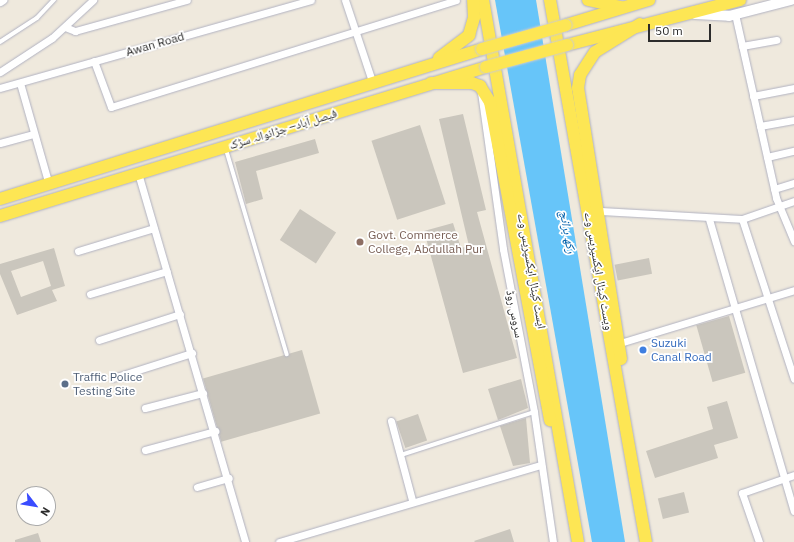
<!DOCTYPE html>
<meta charset="utf-8">
<style>
body{margin:0}
#map{position:relative;width:794px;height:542px;overflow:hidden;background:#efe9dd;font-family:"IBM Plex Sans","Noto Naskh Arabic",sans-serif}
div>[style]{position:absolute}
[style*='--x']{left:calc(var(--x)*1px);top:calc(var(--y)*1px);width:calc(var(--w)*1px);rotate:calc(var(--a)*1deg)}
.water>*{inset:0;background:#67c5f9}
.building>*{inset:0;background:#cac6bd;transform-origin:0 0}
.roads{filter:drop-shadow(0 0 1px #b1b2c1) drop-shadow(0 0 1px #b1b2c1)}
.lane>*{height:3.5px;margin:-1.75px;padding:0 1.75px;transform-origin:1.75px;border-radius:1.75px;background:#fff}
.street>*{height:7px;margin:-3.5px;padding:0 3.5px;transform-origin:3.5px;border-radius:3.5px;background:#fff}
.secondary>*{height:10px;margin:-5px;padding:0 5px;transform-origin:5px;border-radius:5px;background:#fff}
.primary>*{height:12px;margin:-6px;padding:0 6px;transform-origin:6px;border-radius:6px;background:#fde654}
.bridges{filter:drop-shadow(0 0 1px #ccc) drop-shadow(0 0 1px #ccc)}
.primary-bridge>*{height:12px;margin:-6px;padding:0 6px;transform-origin:6px;border-radius:6px;background:#fde654}
.dots>*{width:11px;height:11px;translate:-50% -50%;box-sizing:border-box;border:2px solid #fff;border-radius:50%}
span{translate:-50% -50%;white-space:nowrap;text-align:center;line-height:1.15;-webkit-text-stroke:3.5px #fff;paint-order:stroke}
.street-label{font-size:12px;color:#2c2c2c}
.education-label{font-size:12px;color:#785e54}
.left{translate:0 -50%;text-align:left}
.shop-label{font-size:12px;color:#366cbe}
.service-label{font-size:12px;color:#4e5e75}
.water-label{font-size:13px;color:#0160ab;font-style:italic}
.north{position:absolute;left:16px;top:486px;width:40px;height:40px;box-sizing:border-box;background:#fff;border:1px solid #ababab;border-radius:50%;rotate:121deg;font-size:11px;font-weight:700;line-height:16px;text-align:center;color:#2c2c2c}
.north::after{content:'';display:block;margin:auto;width:14px;height:18px;background:#3a4cff;clip-path:polygon(50% 0,100% 100%,50% 72%,0 100%)}
.scale{position:absolute;left:648px;top:24px;width:63px;height:18px;box-sizing:border-box;border:2px solid #2c2c2c;border-top:0;padding-left:5px;font-size:12px;line-height:14px;white-space:nowrap;color:#2c2c2c;-webkit-text-stroke:3px #fff;paint-order:stroke}
</style>
<div id="map">
<div class="water">
<i style="clip-path:polygon(495px 0,536px 0,625px 542px,592px 542px)"></i>
</div>
<div class="building">
<i style="clip-path:polygon(463px 114px,486px 210px,477px 212px,517px 358px,463px 373px,424px 231px,453px 223px,461px 248px,469px 246px,439px 119px)"></i>
<i style="left:420px;top:125px;width:83px;height:51px;rotate:72deg"></i>
<i style="clip-path:polygon(315px 139px,319px 153px,256px 171px,263px 199px,246px 204px,235px 162px)"></i>
<i style="left:300px;top:209px;width:43px;height:37px;rotate:33deg"></i>
<i style="clip-path:polygon(evenodd,54px 248px,65px 286px,52px 290px,57px 301px,17px 315px,0 274px,0 264px,54px 248px,43px 261px,51px 286px,21px 297px,11px 271px,43px 261px)"></i>
<i style="left:649px;top:258px;width:16px;height:35px;rotate:79deg"></i>
<i style="left:729px;top:316px;width:59px;height:34px;rotate:74deg"></i>
<i style="left:302px;top:350px;width:66px;height:103px;rotate:74deg"></i>
<i style="clip-path:polygon(521px 379px,528px 408px,498px 420px,488px 389px)"></i>
<i style="clip-path:polygon(727px 401px,738px 438px,714px 445px,718px 458px,655px 478px,646px 451px,713px 429px,707px 407px)"></i>
<i style="left:418px;top:414px;width:28px;height:23px;rotate:71deg"></i>
<i style="clip-path:polygon(526px 418px,530px 463px,513px 466px,500px 426px)"></i>
<i style="left:684px;top:492px;width:21px;height:27px;rotate:76deg"></i>
<i style="clip-path:polygon(510px 529px,514px 542px,475px 542px,474px 541px)"></i>
<i style="clip-path:polygon(38px 533px,41px 542px,15px 542px,15px 540px)"></i>
</div>
<div class="roads">
<div class="lane">
<i style="--x:0;--y:42;--w:44;--a:-33"></i>
<i style="--x:37;--y:18;--w:25;--a:-47"></i>
<i style="--x:226;--y:148;--w:215;--a:73.5"></i>
<i style="--x:401;--y:455;--w:140;--a:-17.9"></i>
</div>
<div class="street">
<i style="--x:345;--y:0;--w:85;--a:71.6"></i>
<i style="--x:0;--y:2;--w:4;--a:-34"></i>
<i style="--x:735;--y:14;--w:189;--a:77.4"></i>
<i style="--x:776;--y:198;--w:47;--a:67.3"></i>
<i style="--x:65;--y:27;--w:11;--a:22"></i>
<i style="--x:75;--y:31;--w:116;--a:-15.5"></i>
<i style="--x:742;--y:46;--w:35;--a:-10"></i>
<i style="--x:94;--y:61;--w:49;--a:69.7"></i>
<i style="--x:111;--y:107;--w:361;--a:-17.2"></i>
<i style="--x:0;--y:72;--w:62;--a:-33.2"></i>
<i style="--x:52;--y:38;--w:56;--a:-42.8"></i>
<i style="--x:20;--y:83;--w:106;--a:74.1"></i>
<i style="--x:0;--y:88;--w:323;--a:-15.8"></i>
<i style="--x:481;--y:92;--w:159;--a:82"></i>
<i style="--x:503;--y:249;--w:166;--a:79.2"></i>
<i style="--x:534;--y:412;--w:131;--a:81.7"></i>
<i style="--x:753;--y:96;--w:42;--a:-11"></i>
<i style="--x:760;--y:126;--w:35;--a:-10"></i>
<i style="--x:0;--y:143;--w:35;--a:-15"></i>
<i style="--x:767;--y:157;--w:28;--a:-13"></i>
<i style="--x:138;--y:173;--w:384;--a:73.8"></i>
<i style="--x:774;--y:189;--w:21;--a:-17"></i>
<i style="--x:794;--y:201;--w:55;--a:160.9"></i>
<i style="--x:742;--y:219;--w:168;--a:72"></i>
<i style="--x:600;--y:211;--w:142;--a:3.2"></i>
<i style="--x:709;--y:219;--w:304;--a:73.8"></i>
<i style="--x:78;--y:251;--w:79;--a:-16.8"></i>
<i style="--x:90;--y:294;--w:80;--a:-16.6"></i>
<i style="--x:99;--y:340;--w:85;--a:-17.8"></i>
<i style="--x:620;--y:343;--w:182;--a:-16.9"></i>
<i style="--x:113;--y:378;--w:83;--a:-17.6"></i>
<i style="--x:145;--y:408;--w:60;--a:-14.5"></i>
<i style="--x:391;--y:421;--w:82;--a:75.1"></i>
<i style="--x:145;--y:450;--w:73;--a:-15.2"></i>
<i style="--x:197;--y:487;--w:33;--a:-16"></i>
<i style="--x:279;--y:542;--w:273;--a:-16.4"></i>
<i style="--x:759;--y:542;--w:52;--a:-109.1"></i>
<i style="--x:742;--y:493;--w:55;--a:-19.1"></i>
</div>
<div class="secondary">
<i style="--x:695;--y:14;--w:34;--a:3"></i>
<i style="--x:729;--y:16;--w:64;--a:-14.5"></i>
</div>
<div class="primary">
<i style="--x:483;--y:0;--w:550;--a:80.06"></i>
<i style="--x:550;--y:0;--w:550;--a:79.96"></i>
<i style="--x:588;--y:0;--w:35;--a:12"></i>
<i style="--x:566;--y:25;--w:87;--a:-16.8"></i>
<i style="--x:567;--y:45;--w:179;--a:-14.6"></i>
<i style="--x:439;--y:58;--w:38;--a:-37"></i>
<i style="--x:469;--y:35;--w:19;--a:-74"></i>
<i style="--x:474;--y:17;--w:17;--a:-93"></i>
<i style="--x:431;--y:83;--w:41;--a:0"></i>
<i style="--x:472;--y:83;--w:9;--a:21"></i>
<i style="--x:480;--y:86;--w:19;--a:58"></i>
<i style="--x:490;--y:102;--w:324;--a:79.3"></i>
<i style="--x:0;--y:199;--w:505;--a:-17.29"></i>
<i style="--x:0;--y:216;--w:508;--a:-17.04"></i>
<i style="--x:621;--y:359;--w:274;--a:-99"></i>
<i style="--x:578;--y:88;--w:13;--a:-81"></i>
<i style="--x:580;--y:75;--w:27;--a:-57"></i>
<i style="--x:595;--y:52;--w:53;--a:-31.9"></i>
</div>
</div>
<div class="bridges">
<div class="primary-bridge">
<i style="--x:482;--y:49;--w:87;--a:-15.9"></i>
<i style="--x:486;--y:67;--w:84;--a:-15.2"></i>
</div>
</div>
<div class="dots">
<i style="left:360px;top:242px;background:#8d6e63"></i>
<i style="left:643px;top:350px;background:#3f7fe0"></i>
<i style="left:65px;top:384px;background:#5c6f8a"></i>
</div>
<div class="street-label">
<span style="left:155px;top:44px;rotate:-16deg">Awan Road</span>
<span style="left:283px;top:129px;rotate:-17deg">فیصل آباد– جڑانوالہ سڑک</span>
<span style="left:532px;top:271px;rotate:80deg">ایسٹ کینال ایکسپریس وے</span>
<span style="left:599px;top:271px;rotate:80deg">ویسٹ کینال ایکسپریس وے</span>
<span style="left:515px;top:314px;rotate:79deg">سروس روڈ</span>
</div>
<div class="education-label">
<span class="left" style="left:368px;top:242px">Govt. Commerce<br>College, Abdullah Pur</span>
</div>
<div class="shop-label">
<span class="left" style="left:651px;top:350px">Suzuki<br>Canal Road</span>
</div>
<div class="service-label">
<span class="left" style="left:73px;top:384px">Traffic Police<br>Testing Site</span>
</div>
<div class="water-label">
<span style="left:567px;top:232px;rotate:80deg">رکھ برانچ</span>
</div>
<div class="north">N</div>
<div class="scale">50 m</div>
</div>
